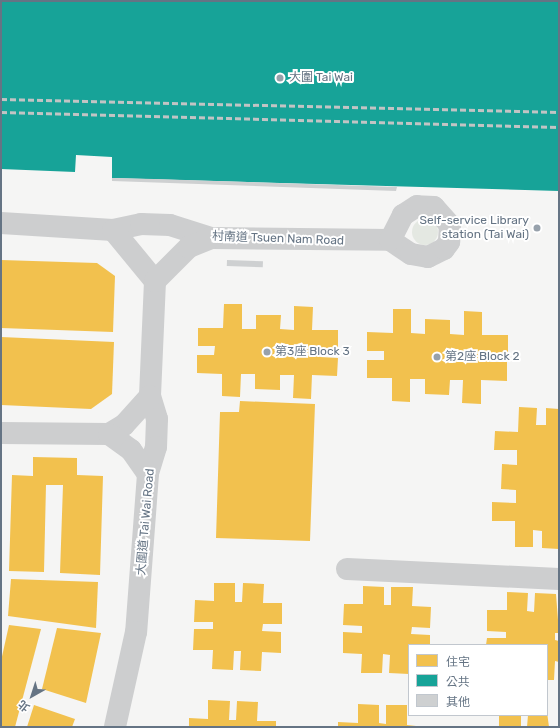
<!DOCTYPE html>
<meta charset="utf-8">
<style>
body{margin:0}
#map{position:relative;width:560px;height:728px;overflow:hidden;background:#f5f5f4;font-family:Rubik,"Noto Sans TC",sans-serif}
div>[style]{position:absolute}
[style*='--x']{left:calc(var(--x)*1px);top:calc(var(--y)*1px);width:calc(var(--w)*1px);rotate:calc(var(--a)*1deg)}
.green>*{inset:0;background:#e4e8e2}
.round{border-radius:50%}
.homes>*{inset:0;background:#f2c14e;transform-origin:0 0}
.public>*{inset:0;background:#17a398}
.building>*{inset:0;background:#ced0d1;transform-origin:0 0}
.minor>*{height:22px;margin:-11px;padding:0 11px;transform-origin:11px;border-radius:11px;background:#cdcecf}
.rail>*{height:3px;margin-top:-1.5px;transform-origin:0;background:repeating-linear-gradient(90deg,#c2c4c4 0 6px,transparent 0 9px)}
.dots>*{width:11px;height:11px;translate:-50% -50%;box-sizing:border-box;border:2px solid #fff;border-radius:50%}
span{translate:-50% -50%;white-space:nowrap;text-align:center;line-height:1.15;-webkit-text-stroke:4px #fff;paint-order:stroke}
.poi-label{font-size:12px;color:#657484}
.left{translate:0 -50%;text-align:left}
.right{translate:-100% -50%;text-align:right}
.street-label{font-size:12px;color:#657484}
.frame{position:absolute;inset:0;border:2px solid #657484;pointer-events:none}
.legend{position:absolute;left:408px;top:644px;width:140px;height:72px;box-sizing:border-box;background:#fff;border:1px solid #c1c7ce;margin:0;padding:5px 7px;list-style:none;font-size:12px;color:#657484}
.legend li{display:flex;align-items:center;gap:8px;height:20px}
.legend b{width:20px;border:1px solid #c1c7ce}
.north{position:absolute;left:12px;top:676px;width:40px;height:40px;-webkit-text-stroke:3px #fff;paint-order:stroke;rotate:219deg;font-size:11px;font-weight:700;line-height:16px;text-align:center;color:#657484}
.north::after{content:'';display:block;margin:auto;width:14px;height:18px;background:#657484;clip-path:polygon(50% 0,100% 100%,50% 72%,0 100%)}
</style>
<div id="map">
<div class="green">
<i class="round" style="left:412px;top:219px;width:26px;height:26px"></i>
</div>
<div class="homes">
<i style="clip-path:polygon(1px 260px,97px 263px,115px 276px,113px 332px,1px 328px)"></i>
<i style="clip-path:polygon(224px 304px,242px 304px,242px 329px,256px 329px,256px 315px,281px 315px,280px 329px,294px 330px,294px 306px,313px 307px,312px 330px,338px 330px,338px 349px,320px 348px,320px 357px,338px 358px,337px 376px,312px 375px,311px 399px,293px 398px,294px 375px,280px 375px,280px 390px,255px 389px,255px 374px,241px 374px,240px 397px,222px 396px,222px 374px,197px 373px,197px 355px,214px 355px,215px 346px,198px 346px,198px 328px,223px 328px)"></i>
<i style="clip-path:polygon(393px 309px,411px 309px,411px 333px,425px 334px,425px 319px,450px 320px,450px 334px,464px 335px,464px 311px,482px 312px,482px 335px,508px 335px,508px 353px,490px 353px,490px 362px,507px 362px,507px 381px,481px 380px,481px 404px,462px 403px,463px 380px,450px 380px,449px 395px,425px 394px,425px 379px,410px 379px,410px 402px,392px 401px,392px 378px,367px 378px,367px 360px,384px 360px,384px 351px,367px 351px,367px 332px,393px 333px)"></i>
<i style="clip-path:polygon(1px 337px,114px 342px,112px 394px,91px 409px,1px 405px)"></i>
<i style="clip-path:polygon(240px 401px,315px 404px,310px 541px,216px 538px,220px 412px,239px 412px)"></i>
<i style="clip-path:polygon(519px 407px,537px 408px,536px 425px,546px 425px,546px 408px,559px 409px,559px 549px,542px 548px,542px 531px,533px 530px,533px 547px,515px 547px,515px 521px,492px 521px,492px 502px,516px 503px,516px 490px,501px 489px,502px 464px,517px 465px,517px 450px,494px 450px,495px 431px,518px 432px)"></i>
<i style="clip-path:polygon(33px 457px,77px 458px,77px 475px,103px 476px,100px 575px,60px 573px,63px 485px,46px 485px,44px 572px,9px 571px,12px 475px,33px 476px)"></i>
<i style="clip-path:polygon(11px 579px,98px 582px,96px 628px,8px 616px)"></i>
<i style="clip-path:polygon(214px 583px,235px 583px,235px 602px,242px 602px,243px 583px,264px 584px,263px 603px,282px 603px,282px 624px,263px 624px,262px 631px,281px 632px,281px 653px,262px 652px,261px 671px,240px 670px,241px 651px,234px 651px,233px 670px,212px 669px,213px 650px,193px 650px,194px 629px,213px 629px,213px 622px,194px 622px,195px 600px,214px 601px)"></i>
<i style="clip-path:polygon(363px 586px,384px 587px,384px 605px,391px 605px,391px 587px,413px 587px,412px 606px,431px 607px,430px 628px,412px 627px,411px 634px,430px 635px,430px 645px,409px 645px,409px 674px,389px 673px,390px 655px,383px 654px,382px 673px,361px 673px,362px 654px,343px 653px,343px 632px,362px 633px,362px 626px,343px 625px,344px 604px,363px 604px)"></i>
<i style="clip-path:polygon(507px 592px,528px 593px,527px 611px,534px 612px,535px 593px,556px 594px,559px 633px,555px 633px,555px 640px,559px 641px,559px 662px,555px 661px,554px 680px,547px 680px,547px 645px,486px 645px,487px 638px,506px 638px,506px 632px,487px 631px,487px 610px,507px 610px)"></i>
<i style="clip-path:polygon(9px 625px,41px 629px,15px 727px,1px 727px,1px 661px)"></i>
<i style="clip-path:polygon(57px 628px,101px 633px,86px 703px,42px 689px)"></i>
<i style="clip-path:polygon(208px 700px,230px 701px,229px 720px,236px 720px,237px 701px,258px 702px,257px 721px,276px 721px,276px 727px,189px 727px,189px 718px,208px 719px)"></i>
<i style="clip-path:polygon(358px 704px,379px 705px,379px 723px,386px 724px,386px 705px,407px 705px,407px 725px,425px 727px,338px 727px,338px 722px,358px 723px)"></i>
<i style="clip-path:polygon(34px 705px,75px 719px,72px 727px,27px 727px)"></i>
<i style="clip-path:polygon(547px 712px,549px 727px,527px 727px,528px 715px,547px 715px)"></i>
<i style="left:499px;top:715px;width:22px;height:12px"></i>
</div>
<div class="public">
<i style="clip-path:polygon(1px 1px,559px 1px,559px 191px,112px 178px,112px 157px,76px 155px,75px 172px,1px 169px)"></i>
</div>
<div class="building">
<i style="clip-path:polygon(112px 178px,154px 179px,397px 187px,396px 191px,112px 181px)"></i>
<i style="left:227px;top:260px;width:36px;height:6px;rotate:2deg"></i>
</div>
<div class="minor">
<i style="--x:1;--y:223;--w:112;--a:3.6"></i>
<i style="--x:113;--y:230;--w:29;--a:-12"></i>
<i style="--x:141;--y:224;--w:29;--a:2"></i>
<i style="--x:170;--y:225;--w:43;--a:17.6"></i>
<i style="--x:211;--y:238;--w:179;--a:0.6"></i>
<i style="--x:390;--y:240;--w:25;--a:34"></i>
<i style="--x:411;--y:254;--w:17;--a:10"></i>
<i style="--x:428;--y:257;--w:18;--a:-27"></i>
<i style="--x:444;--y:249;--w:9;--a:-54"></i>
<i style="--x:449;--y:242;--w:17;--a:-87"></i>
<i style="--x:450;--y:225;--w:24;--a:-132"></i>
<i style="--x:434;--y:207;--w:17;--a:-177"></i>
<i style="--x:417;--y:206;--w:17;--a:147"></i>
<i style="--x:403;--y:215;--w:28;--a:117"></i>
<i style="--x:113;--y:230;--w:66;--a:50.5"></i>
<i style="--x:155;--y:281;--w:115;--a:92.5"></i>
<i style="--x:150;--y:396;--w:24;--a:73"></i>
<i style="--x:157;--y:419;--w:28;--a:92"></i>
<i style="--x:156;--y:447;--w:28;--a:107"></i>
<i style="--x:148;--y:474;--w:158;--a:94.3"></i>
<i style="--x:136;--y:632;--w:97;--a:102.5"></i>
<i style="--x:155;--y:281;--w:48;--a:-45"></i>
<i style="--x:189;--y:247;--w:24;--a:-22"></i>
<i style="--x:1;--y:433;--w:108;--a:0.5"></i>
<i style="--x:109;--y:434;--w:17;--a:-31"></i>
<i style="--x:124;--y:425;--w:39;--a:-48"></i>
<i style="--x:109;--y:434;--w:27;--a:36"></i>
<i style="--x:131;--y:450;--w:29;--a:55"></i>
<i style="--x:347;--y:569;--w:212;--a:2.7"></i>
</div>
<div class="rail">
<i style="--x:1;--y:99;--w:558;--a:1.33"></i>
<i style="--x:1;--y:112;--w:558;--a:1.54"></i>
</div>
<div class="dots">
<i style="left:280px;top:78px;background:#97a1ab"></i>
<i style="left:537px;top:228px;background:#97a1ab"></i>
<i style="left:267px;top:352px;background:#97a1ab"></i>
<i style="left:437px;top:357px;background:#97a1ab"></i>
</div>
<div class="poi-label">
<span class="left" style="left:289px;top:78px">大圍 Tai Wai</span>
<span class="right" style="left:529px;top:228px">Self-service Library<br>station (Tai Wai)</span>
<span class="left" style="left:275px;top:352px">第3座 Block 3</span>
<span class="left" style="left:445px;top:357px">第2座 Block 2</span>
</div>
<div class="street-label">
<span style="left:278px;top:239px;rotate:2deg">村南道 Tsuen Nam Road</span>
<span style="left:146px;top:522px;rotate:-85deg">大圍道 Tai Wai Road</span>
</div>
<div class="frame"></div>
<ul class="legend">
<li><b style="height:11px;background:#f2c14e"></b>住宅</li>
<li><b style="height:11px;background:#17a398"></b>公共</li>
<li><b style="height:11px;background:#ced0d1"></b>其他</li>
</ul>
<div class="north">北</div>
</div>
